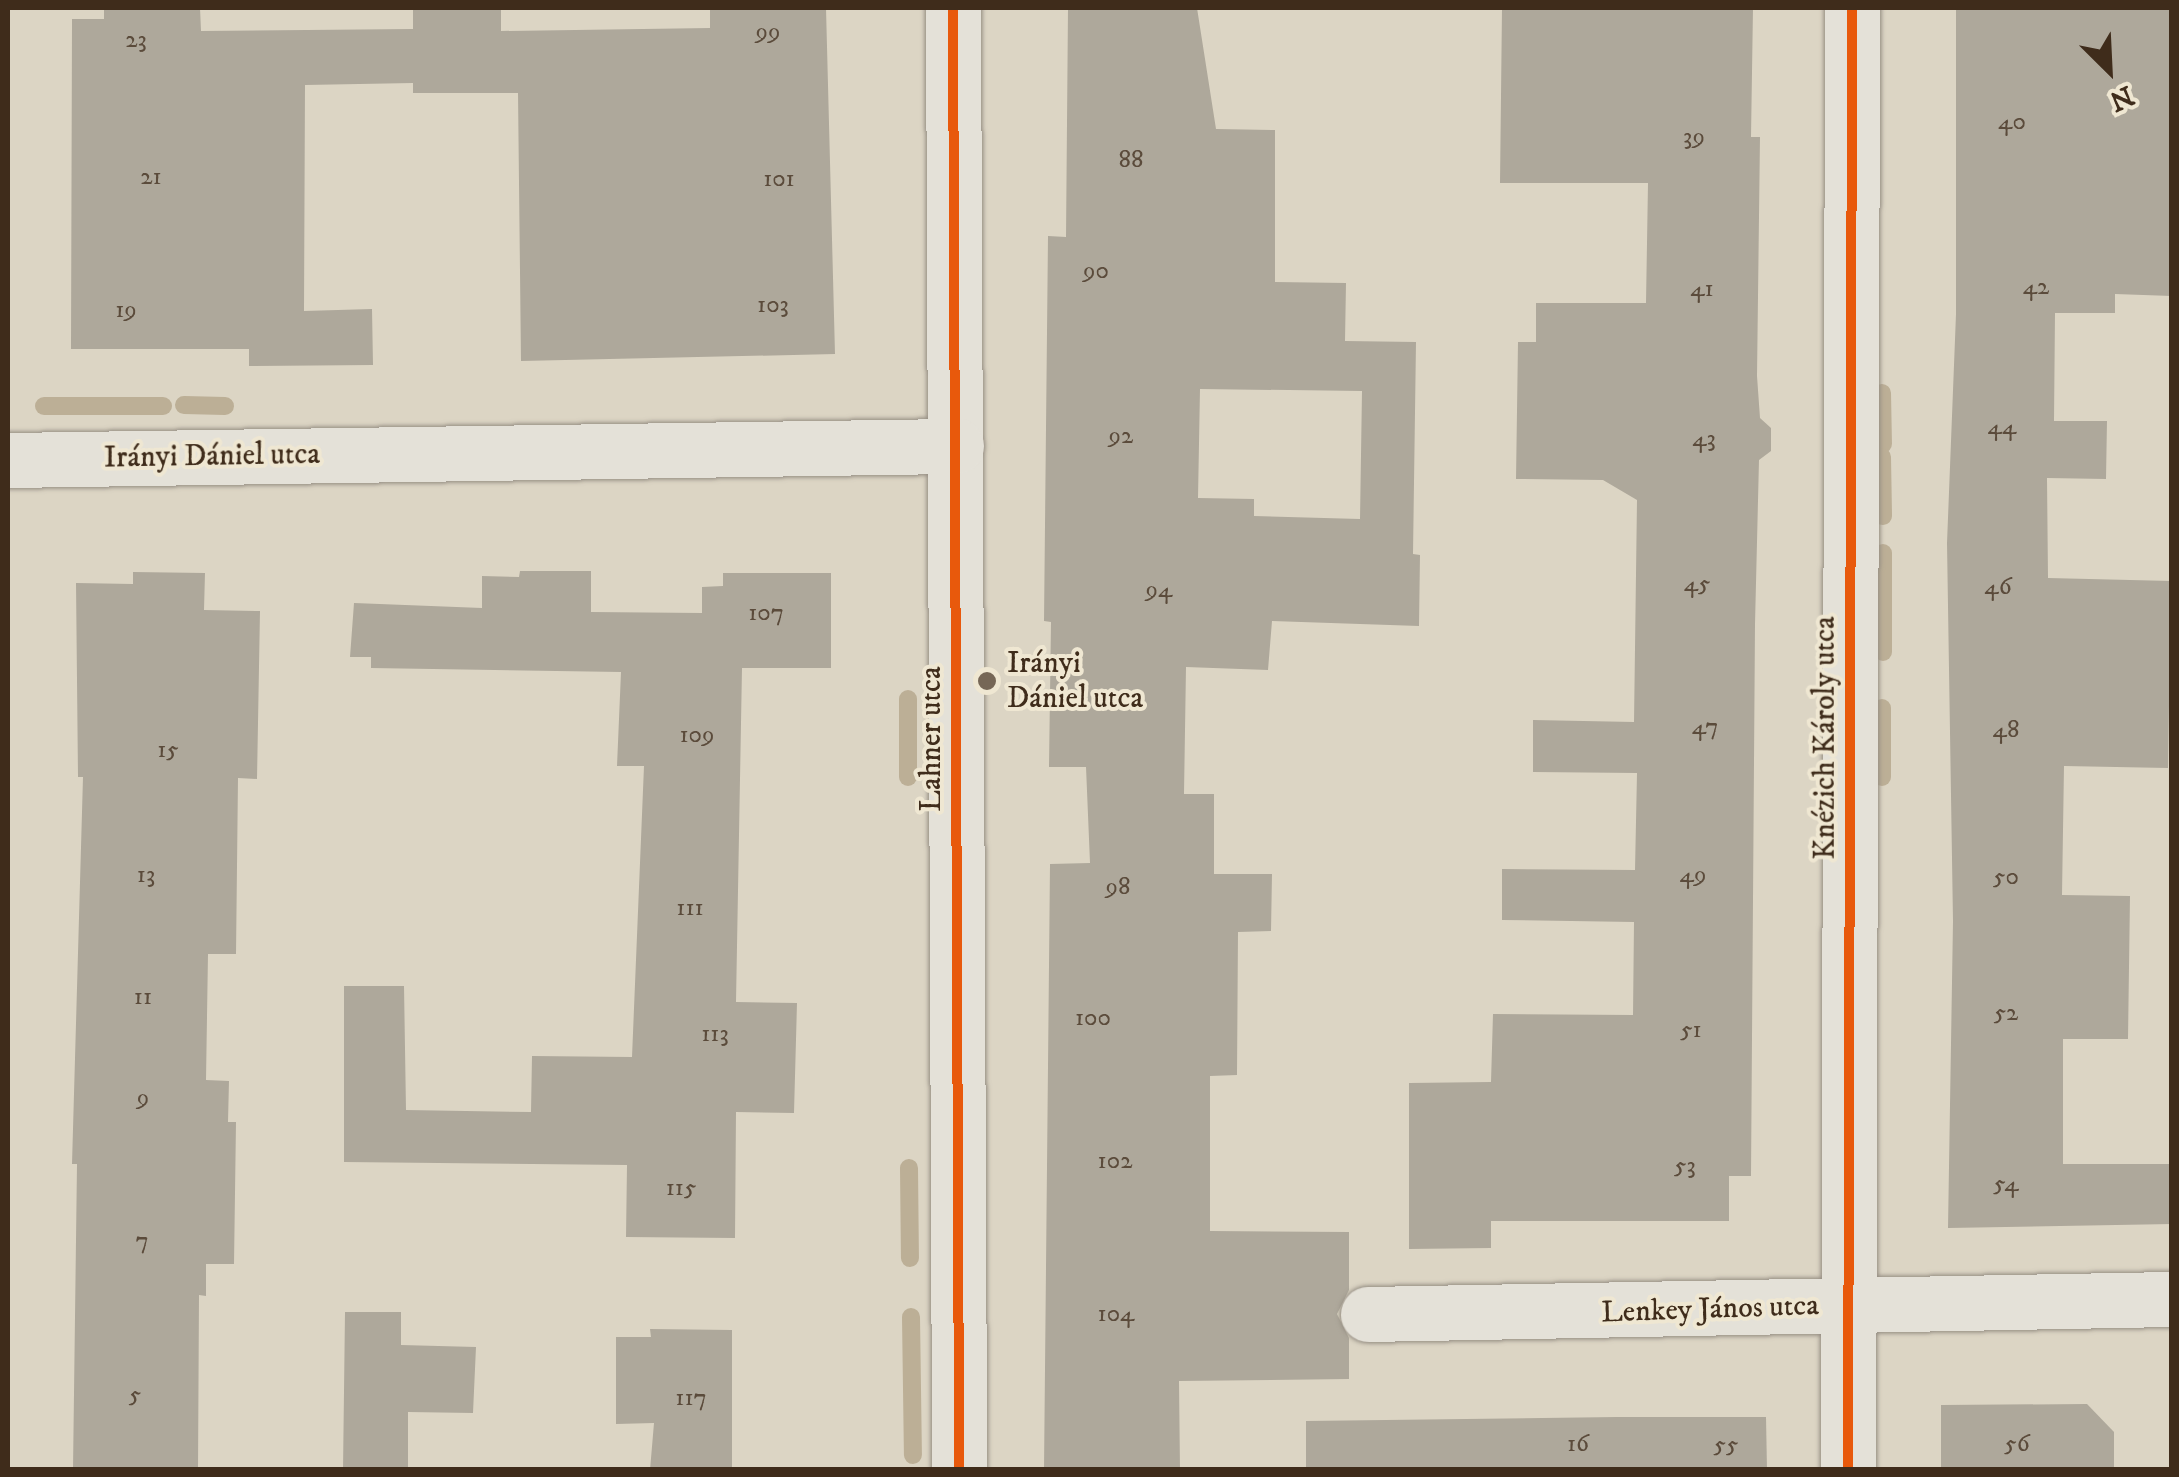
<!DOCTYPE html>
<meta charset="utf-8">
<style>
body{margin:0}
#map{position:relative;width:2179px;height:1477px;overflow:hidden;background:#dcd5c4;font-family:"IM FELL DW Pica",serif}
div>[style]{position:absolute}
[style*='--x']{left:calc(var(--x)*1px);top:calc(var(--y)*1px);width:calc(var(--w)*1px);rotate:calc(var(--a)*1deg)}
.stream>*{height:18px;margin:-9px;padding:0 9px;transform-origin:9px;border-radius:9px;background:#bcaf96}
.building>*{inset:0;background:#aea89b}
.roads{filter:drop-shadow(0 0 2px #968f84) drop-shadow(0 0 2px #968f84)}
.minor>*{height:55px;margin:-27.5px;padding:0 27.5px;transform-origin:27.5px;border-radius:27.5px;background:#e4e1d8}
.cycleway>*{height:10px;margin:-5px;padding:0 5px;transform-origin:5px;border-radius:5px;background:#e8590c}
.dots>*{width:28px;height:28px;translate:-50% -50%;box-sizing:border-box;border:5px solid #efe7d2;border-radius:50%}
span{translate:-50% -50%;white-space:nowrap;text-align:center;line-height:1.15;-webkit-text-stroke:8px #efe7d2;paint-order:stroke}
.number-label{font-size:25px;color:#5b4b3b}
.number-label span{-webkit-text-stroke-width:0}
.street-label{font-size:30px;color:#3f2c1b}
.poi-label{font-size:30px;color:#3f2c1b}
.left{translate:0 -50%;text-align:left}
.frame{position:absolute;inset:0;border:10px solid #3f2c1b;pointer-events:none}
.north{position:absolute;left:2059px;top:20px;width:100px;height:100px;-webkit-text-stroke:8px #efe7d2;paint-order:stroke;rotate:156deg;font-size:28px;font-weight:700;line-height:40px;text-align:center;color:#3f2c1b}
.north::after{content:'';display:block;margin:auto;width:35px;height:45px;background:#3f2c1b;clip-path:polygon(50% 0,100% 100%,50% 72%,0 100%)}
</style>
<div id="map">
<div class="stream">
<i style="--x:1882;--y:393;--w:51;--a:88.9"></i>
<i style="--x:184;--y:405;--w:41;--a:1.4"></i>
<i style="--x:44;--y:406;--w:119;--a:0"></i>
<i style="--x:1882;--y:457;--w:59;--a:89"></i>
<i style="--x:1883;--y:652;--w:99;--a:-90"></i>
<i style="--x:908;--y:699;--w:78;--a:90"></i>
<i style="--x:1882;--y:777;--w:69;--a:-90"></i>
<i style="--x:909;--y:1168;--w:90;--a:89.4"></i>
<i style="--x:911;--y:1317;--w:138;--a:89.2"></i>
</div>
<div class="building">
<i style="clip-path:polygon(104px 8px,200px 8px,201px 31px,413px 29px,413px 8px,501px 8px,501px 31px,710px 28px,710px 9px,826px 8px,835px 354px,521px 361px,518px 93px,413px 93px,413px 83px,305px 85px,304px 311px,372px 309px,373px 365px,249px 366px,249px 349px,71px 349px,72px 19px,104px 19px)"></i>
<i style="clip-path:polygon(evenodd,1068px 8px,1197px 8px,1216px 129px,1275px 130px,1275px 282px,1346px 283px,1345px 341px,1416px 342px,1413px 554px,1420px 555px,1419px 626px,1272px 621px,1268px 670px,1186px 667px,1184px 794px,1214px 794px,1214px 874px,1272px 874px,1271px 931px,1238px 932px,1237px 1075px,1210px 1076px,1210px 1231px,1349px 1232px,1349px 1290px,1337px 1314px,1349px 1338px,1349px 1379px,1179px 1381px,1180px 1470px,1044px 1470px,1050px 864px,1090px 863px,1086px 767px,1049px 767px,1051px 622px,1044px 621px,1048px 236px,1066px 237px,1068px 8px,1200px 389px,1362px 391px,1360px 519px,1254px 516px,1254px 499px,1198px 498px,1200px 389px)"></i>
<i style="clip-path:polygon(1502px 8px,1753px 8px,1751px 137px,1760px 137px,1757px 376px,1760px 418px,1771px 428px,1771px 451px,1759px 460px,1755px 624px,1751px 1176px,1729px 1176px,1729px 1221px,1491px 1221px,1491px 1248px,1409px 1249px,1409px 1083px,1491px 1082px,1493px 1014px,1633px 1015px,1634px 922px,1502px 920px,1502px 869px,1635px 870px,1637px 773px,1533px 772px,1533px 720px,1634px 722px,1637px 500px,1603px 480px,1516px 479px,1518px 342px,1536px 342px,1536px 303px,1646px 303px,1648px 183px,1500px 183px)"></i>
<i style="clip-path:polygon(1956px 8px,2172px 8px,2172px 296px,2115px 294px,2115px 313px,2055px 313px,2054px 421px,2107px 421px,2106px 479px,2047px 478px,2048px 578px,2171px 581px,2168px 768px,2064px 766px,2062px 895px,2130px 896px,2128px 1039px,2063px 1039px,2063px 1164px,2172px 1164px,2172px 1224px,1948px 1228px,1953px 921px,1947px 543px,1956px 314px)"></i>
<i style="clip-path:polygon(520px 571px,591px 571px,591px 612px,702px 613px,702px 587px,723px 586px,723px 573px,831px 573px,831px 668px,742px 668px,736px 1002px,797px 1003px,794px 1113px,736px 1112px,735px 1238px,626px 1237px,627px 1165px,344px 1162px,344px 986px,404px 986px,406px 1110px,531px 1112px,532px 1056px,632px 1057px,644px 766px,617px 766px,621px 672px,371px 668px,371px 657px,350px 657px,354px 603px,482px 608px,482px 576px,519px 577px)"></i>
<i style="clip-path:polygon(133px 572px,205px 573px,204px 610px,260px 611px,257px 779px,238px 778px,236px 954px,208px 954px,206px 1080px,229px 1081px,228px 1122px,236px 1122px,234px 1264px,206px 1264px,206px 1296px,199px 1295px,198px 1470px,73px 1470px,77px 1164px,72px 1164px,83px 777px,78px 777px,76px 583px,133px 584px)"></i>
<i style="clip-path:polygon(345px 1312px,401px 1312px,401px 1345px,476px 1347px,473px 1413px,408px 1412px,408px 1470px,343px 1470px)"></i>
<i style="clip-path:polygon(650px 1329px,732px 1330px,732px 1470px,650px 1470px,654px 1423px,616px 1424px,616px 1337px,651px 1337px)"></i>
<i style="clip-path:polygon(2087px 1404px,2114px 1432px,2114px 1470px,1941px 1470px,1941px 1405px)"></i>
<i style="clip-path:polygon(1617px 1417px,1766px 1417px,1767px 1470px,1306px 1470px,1306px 1421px)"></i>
</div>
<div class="roads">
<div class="minor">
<i style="--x:953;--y:8;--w:1462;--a:89.76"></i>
<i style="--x:8;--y:460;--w:948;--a:-0.85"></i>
<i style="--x:1368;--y:1314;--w:804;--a:-1.07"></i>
<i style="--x:1848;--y:1470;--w:1462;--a:-89.84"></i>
</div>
</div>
<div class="cycleway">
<i style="--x:953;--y:8;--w:1462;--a:89.76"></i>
<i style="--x:1848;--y:1470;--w:1462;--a:-89.84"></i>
</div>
<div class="dots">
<i style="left:987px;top:681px;background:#766756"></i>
</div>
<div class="number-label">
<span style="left:768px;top:32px">99</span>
<span style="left:136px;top:40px">23</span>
<span style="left:2012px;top:122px">40</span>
<span style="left:1694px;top:137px">39</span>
<span style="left:1131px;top:160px">88</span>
<span style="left:151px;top:177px">21</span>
<span style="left:779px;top:179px">101</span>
<span style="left:1096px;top:271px">90</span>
<span style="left:2036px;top:287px">42</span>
<span style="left:1702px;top:289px">41</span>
<span style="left:773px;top:305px">103</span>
<span style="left:126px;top:310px">19</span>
<span style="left:2002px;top:427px">44</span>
<span style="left:1121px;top:436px">92</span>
<span style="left:1704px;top:439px">43</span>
<span style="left:1697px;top:584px">45</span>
<span style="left:1998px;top:587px">46</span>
<span style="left:1159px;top:590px">94</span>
<span style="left:766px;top:613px">107</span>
<span style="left:1705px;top:727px">47</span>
<span style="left:2006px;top:730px">48</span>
<span style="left:697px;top:735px">109</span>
<span style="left:168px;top:750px">15</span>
<span style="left:146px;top:875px">13</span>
<span style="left:1693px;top:875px">49</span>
<span style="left:2006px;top:877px">50</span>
<span style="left:1118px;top:887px">98</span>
<span style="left:690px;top:908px">111</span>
<span style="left:143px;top:997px">11</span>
<span style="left:2006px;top:1013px">52</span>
<span style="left:1093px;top:1018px">100</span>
<span style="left:1691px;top:1030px">51</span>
<span style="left:715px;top:1034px">113</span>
<span style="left:143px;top:1098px">9</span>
<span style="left:1115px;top:1161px">102</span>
<span style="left:1685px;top:1166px">53</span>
<span style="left:2006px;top:1184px">54</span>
<span style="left:681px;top:1188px">115</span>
<span style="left:142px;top:1241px">7</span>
<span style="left:1116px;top:1314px">104</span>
<span style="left:135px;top:1395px">5</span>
<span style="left:691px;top:1398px">117</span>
<span style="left:1578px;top:1444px">16</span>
<span style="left:2017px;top:1444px">56</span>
<span style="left:1726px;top:1445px">55</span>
</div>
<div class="street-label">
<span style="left:212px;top:457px;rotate:-1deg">Irányi Dániel utca</span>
<span style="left:1826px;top:738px;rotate:-90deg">Knézich Károly utca</span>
<span style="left:932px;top:739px;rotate:-90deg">Lahner utca</span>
<span style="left:1710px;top:1310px;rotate:-2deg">Lenkey János utca</span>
</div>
<div class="poi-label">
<span class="left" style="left:1007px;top:681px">Irányi<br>Dániel utca</span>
</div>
<div class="frame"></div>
<div class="north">N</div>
</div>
